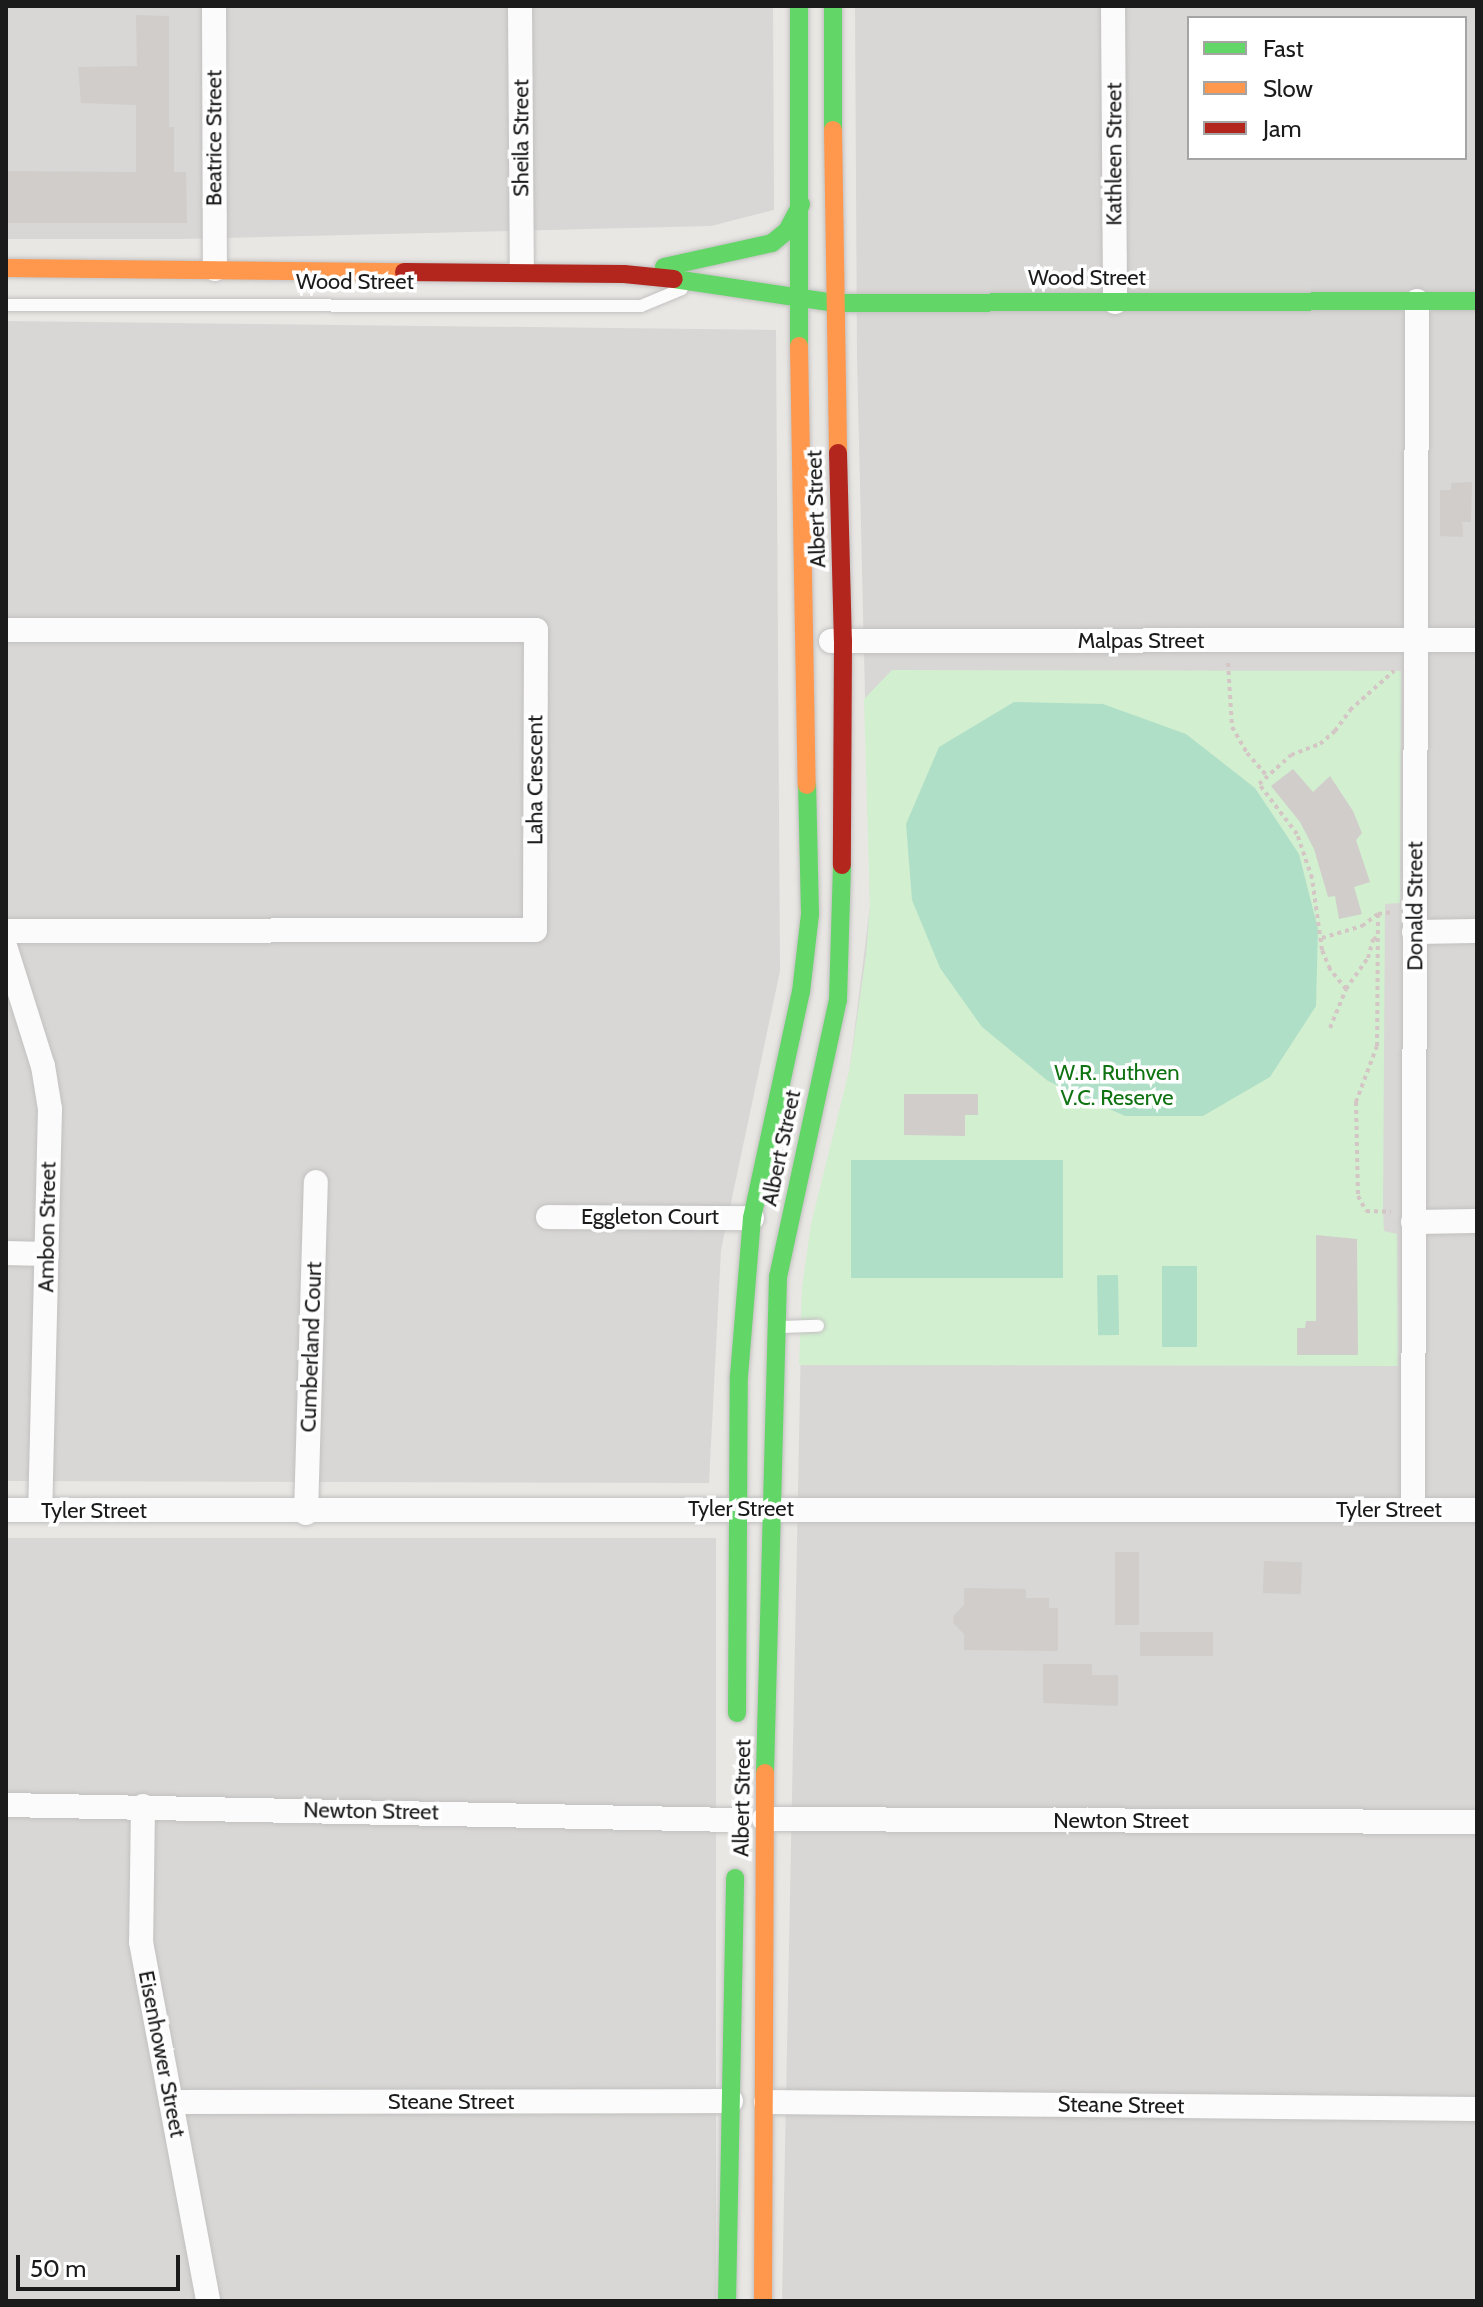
<!DOCTYPE html>
<style>
body{margin:0}
#map{position:relative;width:1483px;height:2307px;overflow:hidden;background:#e9e7e4;font-family:Cabin,sans-serif}
div>[style]{position:absolute}
[style*='--x']{left:calc(var(--x)*1px);top:calc(var(--y)*1px);width:calc(var(--w)*1px);rotate:calc(var(--a)*1deg)}
.residential>*{inset:0;background:#d8d7d5;transform-origin:0 0}
.park>*{inset:0;background:#d2efd0}
.pitch>*{inset:0;background:#b0dfc8;transform-origin:0 0}
.building>*{inset:0;background:#d0cdcb;transform-origin:0 0}
.path>*{height:4px;margin-top:-2px;transform-origin:0;background:repeating-linear-gradient(90deg,#d4c6c5 0 4px,transparent 0 8px)}
.roads{filter:drop-shadow(0 0 2px #c2c1c0) drop-shadow(0 0 2px #c2c1c0)}
.lane>*{height:12px;margin:-6px;padding:0 6px;transform-origin:6px;border-radius:6px;background:#fcfbfb}
.street>*{height:24px;margin:-12px;padding:0 12px;transform-origin:12px;border-radius:12px;background:#fcfbfb}
.fast>*{height:18px;margin:-9px;padding:0 9px;transform-origin:9px;border-radius:9px;background:#63d668}
.slow>*{height:18px;margin:-9px;padding:0 9px;transform-origin:9px;border-radius:9px;background:#ff974d}
.jam>*{height:18px;margin:-9px;padding:0 9px;transform-origin:9px;border-radius:9px;background:#b3261e}
span{translate:-50% -50%;white-space:nowrap;text-align:center;line-height:1.15;-webkit-text-stroke:7px #fff;paint-order:stroke}
.street-label{font-size:22px;color:#1b1b1b}
.park-label{font-size:22px;color:#107312}
.frame{position:absolute;inset:0;border:8px solid #1b1b1b;pointer-events:none}
.legend{position:absolute;left:1187px;top:16px;width:280px;height:144px;box-sizing:border-box;background:#fff;border:2px solid #a4a4a4;margin:0;padding:10px 14px;list-style:none;font-size:24px;color:#1b1b1b}
.legend li{display:flex;align-items:center;gap:16px;height:40px}
.legend b{width:40px;border:2px solid #a4a4a4}
.scale{position:absolute;left:16px;top:2255px;width:164px;height:36px;box-sizing:border-box;border:4px solid #1b1b1b;border-top:0;padding-left:10px;font-size:24px;line-height:28px;white-space:nowrap;color:#1b1b1b;-webkit-text-stroke:6px #fff;paint-order:stroke}
</style>
<div id="map">
<div class="residential">
<i style="clip-path:polygon(6px 6px,773px 6px,774px 210px,711px 226px,183px 239px,6px 239px)"></i>
<i style="clip-path:polygon(evenodd,855px 6px,1477px 6px,1477px 2301px,782px 2301px,802px 1288px,850px 1067px,870px 906px,857px 359px,855px 6px,1189px 18px,1465px 18px,1465px 158px,1189px 158px,1189px 18px)"></i>
<i style="clip-path:polygon(6px 321px,776px 330px,780px 971px,721px 1250px,709px 1483px,6px 1481px)"></i>
<i style="left:6px;top:1538px;width:710px;height:763px"></i>
</div>
<div class="park">
<i style="clip-path:polygon(892px 670px,1401px 671px,1400px 903px,1385px 904px,1383px 1212px,1384px 1231px,1397px 1234px,1398px 1366px,799px 1365px,802px 1288px,811px 1224px,850px 1067px,866px 955px,870px 906px,864px 699px)"></i>
</div>
<div class="pitch">
<i style="clip-path:polygon(1014px 702px,1103px 704px,1186px 734px,1255px 788px,1299px 854px,1318px 929px,1316px 1006px,1270px 1077px,1203px 1116px,1125px 1116px,1048px 1081px,982px 1027px,940px 968px,912px 900px,906px 824px,939px 747px)"></i>
<i style="left:1063px;top:1160px;width:118px;height:212px;rotate:90deg"></i>
<i style="left:1162px;top:1266px;width:35px;height:81px"></i>
<i style="left:1118px;top:1275px;width:60px;height:21px;rotate:89deg"></i>
</div>
<div class="building">
<i style="clip-path:polygon(136px 15px,169px 16px,169px 127px,174px 127px,174px 172px,186px 172px,187px 223px,6px 223px,6px 171px,136px 172px,136px 105px,81px 103px,78px 67px,137px 66px)"></i>
<i style="clip-path:polygon(1472px 482px,1471px 522px,1462px 522px,1463px 537px,1440px 536px,1440px 490px,1451px 490px,1451px 483px)"></i>
<i style="clip-path:polygon(1293px 769px,1313px 792px,1330px 776px,1353px 811px,1362px 833px,1356px 840px,1370px 882px,1354px 887px,1362px 914px,1339px 919px,1335px 896px,1328px 897px,1314px 849px,1300px 822px,1271px 786px)"></i>
<i style="clip-path:polygon(904px 1094px,978px 1094px,978px 1115px,965px 1115px,965px 1136px,904px 1135px)"></i>
<i style="clip-path:polygon(1316px 1235px,1357px 1239px,1358px 1355px,1297px 1355px,1297px 1328px,1305px 1328px,1306px 1321px,1316px 1321px)"></i>
<i style="left:1115px;top:1552px;width:24px;height:73px"></i>
<i style="left:1264px;top:1561px;width:38px;height:32px;rotate:2deg"></i>
<i style="clip-path:polygon(964px 1588px,1026px 1589px,1026px 1598px,1049px 1598px,1049px 1608px,1058px 1608px,1058px 1651px,964px 1650px,964px 1634px,953px 1623px,954px 1615px,964px 1605px)"></i>
<i style="left:1140px;top:1632px;width:73px;height:24px"></i>
<i style="clip-path:polygon(1043px 1664px,1092px 1664px,1092px 1675px,1118px 1675px,1118px 1706px,1043px 1703px)"></i>
</div>
<div class="path">
<i style="--x:1228;--y:663;--w:64;--a:86.4"></i>
<i style="--x:1232;--y:727;--w:30;--a:60"></i>
<i style="--x:1247;--y:753;--w:32;--a:49"></i>
<i style="--x:1378;--y:914;--w:132;--a:90.4"></i>
<i style="--x:1377;--y:1046;--w:60;--a:110.6"></i>
<i style="--x:1356;--y:1102;--w:94;--a:88.8"></i>
<i style="--x:1358;--y:1196;--w:17;--a:62"></i>
<i style="--x:1366;--y:1211;--w:25;--a:2"></i>
<i style="--x:1322;--y:938;--w:42;--a:-16.7"></i>
<i style="--x:1362;--y:926;--w:20;--a:-37"></i>
<i style="--x:1378;--y:914;--w:15;--a:-8"></i>
<i style="--x:1346;--y:989;--w:26;--a:-129"></i>
<i style="--x:1330;--y:969;--w:21;--a:-113"></i>
<i style="--x:1322;--y:950;--w:73;--a:-97.9"></i>
<i style="--x:1312;--y:878;--w:46;--a:-108.8"></i>
<i style="--x:1297;--y:834;--w:63;--a:-127.2"></i>
<i style="--x:1259;--y:784;--w:43;--a:-42.2"></i>
<i style="--x:1291;--y:755;--w:31;--a:-21"></i>
<i style="--x:1320;--y:744;--w:20;--a:-41"></i>
<i style="--x:1335;--y:731;--w:26;--a:-54"></i>
<i style="--x:1350;--y:710;--w:59;--a:-41.6"></i>
<i style="--x:1330;--y:1028;--w:42;--a:-67.7"></i>
<i style="--x:1346;--y:989;--w:38;--a:-55"></i>
<i style="--x:1368;--y:958;--w:20;--a:-75"></i>
<i style="--x:1373;--y:939;--w:4;--a:-14"></i>
</div>
<div class="roads">
<div class="lane">
<i style="--x:6;--y:305;--w:635;--a:0.09"></i>
<i style="--x:641;--y:306;--w:44;--a:-22.5"></i>
<i style="--x:781;--y:1327;--w:37;--a:-2"></i>
</div>
<div class="street">
<i style="--x:214;--y:6;--w:263;--a:89.8"></i>
<i style="--x:520;--y:6;--w:264;--a:89.6"></i>
<i style="--x:1113;--y:6;--w:296;--a:89.6"></i>
<i style="--x:6;--y:630;--w:530;--a:0"></i>
<i style="--x:536;--y:630;--w:300;--a:90.2"></i>
<i style="--x:535;--y:930;--w:529;--a:179.89"></i>
<i style="--x:831;--y:641;--w:646;--a:-0.09"></i>
<i style="--x:1414;--y:932;--w:63;--a:-0.9"></i>
<i style="--x:6;--y:949;--w:123;--a:72.5"></i>
<i style="--x:43;--y:1066;--w:44;--a:80.8"></i>
<i style="--x:50;--y:1109;--w:401;--a:91.4"></i>
<i style="--x:548;--y:1217;--w:204;--a:0.3"></i>
<i style="--x:1413;--y:1222;--w:64;--a:-0.9"></i>
<i style="--x:6;--y:1253;--w:41;--a:1.4"></i>
<i style="--x:6;--y:1510;--w:1471;--a:0"></i>
<i style="--x:1413;--y:1510;--w:1209;--a:-89.81"></i>
<i style="--x:306;--y:1513;--w:331;--a:-88.3"></i>
<i style="--x:6;--y:1805;--w:730;--a:1.18"></i>
<i style="--x:143;--y:1806;--w:136;--a:90.8"></i>
<i style="--x:141;--y:1942;--w:365;--a:79.4"></i>
<i style="--x:764;--y:1819;--w:713;--a:0.24"></i>
<i style="--x:171;--y:2102;--w:560;--a:-0.1"></i>
<i style="--x:766;--y:2102;--w:711;--a:0.56"></i>
</div>
<div class="fast">
<i style="--x:833;--y:6;--w:124;--a:90"></i>
<i style="--x:664;--y:267;--w:111;--a:-12.5"></i>
<i style="--x:772;--y:243;--w:19;--a:-39"></i>
<i style="--x:787;--y:231;--w:30;--a:-62"></i>
<i style="--x:674;--y:279;--w:162;--a:8.5"></i>
<i style="--x:834;--y:303;--w:643;--a:-0.18"></i>
<i style="--x:799;--y:346;--w:340;--a:-90"></i>
<i style="--x:737;--y:1713;--w:337;--a:-89.7"></i>
<i style="--x:739;--y:1376;--w:159;--a:-85.3"></i>
<i style="--x:752;--y:1218;--w:231;--a:-77.8"></i>
<i style="--x:801;--y:992;--w:79;--a:-83.4"></i>
<i style="--x:810;--y:914;--w:129;--a:-91.3"></i>
<i style="--x:765;--y:1773;--w:496;--a:-88.5"></i>
<i style="--x:778;--y:1277;--w:283;--a:-77.8"></i>
<i style="--x:838;--y:1000;--w:135;--a:-88.3"></i>
<i style="--x:727;--y:2301;--w:423;--a:-88.9"></i>
</div>
<div class="slow">
<i style="--x:833;--y:130;--w:323;--a:89.1"></i>
<i style="--x:6;--y:268;--w:398;--a:0.6"></i>
<i style="--x:799;--y:346;--w:439;--a:89"></i>
<i style="--x:763;--y:2301;--w:528;--a:-89.78"></i>
</div>
<div class="jam">
<i style="--x:404;--y:272;--w:220;--a:0.5"></i>
<i style="--x:624;--y:274;--w:50;--a:5.7"></i>
<i style="--x:838;--y:453;--w:188;--a:88.5"></i>
<i style="--x:843;--y:641;--w:224;--a:90.3"></i>
</div>
</div>
<div class="street-label">
<span style="left:214px;top:138px;rotate:-90deg">Beatrice Street</span>
<span style="left:521px;top:138px;rotate:-90deg">Sheila Street</span>
<span style="left:1114px;top:154px;rotate:-90deg">Kathleen Street</span>
<span style="left:1087px;top:278px">Wood Street</span>
<span style="left:355px;top:282px">Wood Street</span>
<span style="left:816px;top:509px;rotate:-92deg">Albert Street</span>
<span style="left:1141px;top:641px">Malpas Street</span>
<span style="left:535px;top:780px;rotate:-90deg">Laha Crescent</span>
<span style="left:1415px;top:906px;rotate:-90deg">Donald Street</span>
<span style="left:781px;top:1148px;rotate:-78deg">Albert Street</span>
<span style="left:650px;top:1217px">Eggleton Court</span>
<span style="left:47px;top:1227px;rotate:-89deg">Ambon Street</span>
<span style="left:311px;top:1347px;rotate:-88deg">Cumberland Court</span>
<span style="left:741px;top:1509px">Tyler Street</span>
<span style="left:1389px;top:1510px">Tyler Street</span>
<span style="left:94px;top:1511px">Tyler Street</span>
<span style="left:742px;top:1798px;rotate:-89deg">Albert Street</span>
<span style="left:371px;top:1811px;rotate:1deg">Newton Street</span>
<span style="left:1121px;top:1821px">Newton Street</span>
<span style="left:162px;top:2054px;rotate:79deg">Eisenhower Street</span>
<span style="left:451px;top:2102px">Steane Street</span>
<span style="left:1121px;top:2105px;rotate:1deg">Steane Street</span>
</div>
<div class="park-label">
<span style="left:1117px;top:1085px">W.R. Ruthven<br>V.C. Reserve</span>
</div>
<div class="frame"></div>
<ul class="legend">
<li><b style="height:10px;background:#63d668"></b>Fast</li>
<li><b style="height:10px;background:#ff974d"></b>Slow</li>
<li><b style="height:10px;background:#b3261e"></b>Jam</li>
</ul>
<div class="scale">50 m</div>
</div>
